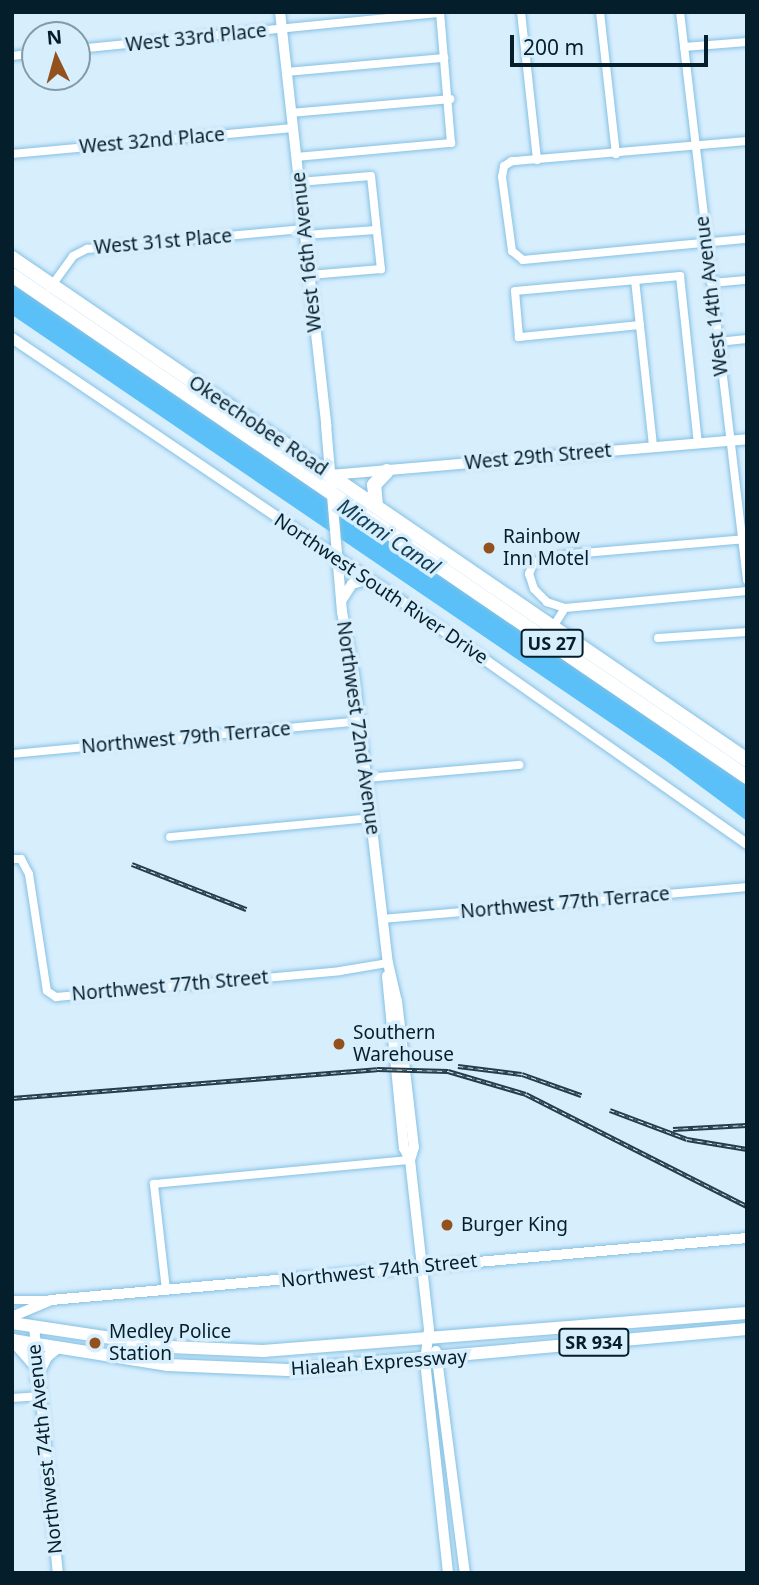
<!DOCTYPE html>
<style>
body{margin:0}
#map{position:relative;width:759px;height:1585px;overflow:hidden;background:#d7eefd;font-family:"Noto Sans",sans-serif}
div>[style]{position:absolute}
[style*='--x']{left:calc(var(--x)*1px);top:calc(var(--y)*1px);width:calc(var(--w)*1px);rotate:calc(var(--a)*1deg)}
.water>*{inset:0;background:#5bc0f7}
.roads{filter:drop-shadow(0 0 2px #85c1e4) drop-shadow(0 0 2px #85c1e4)}
.street>*{height:8px;margin:-4px;padding:0 4px;transform-origin:4px;border-radius:4px;background:#fff}
.secondary>*{height:10px;margin:-5px;padding:0 5px;transform-origin:5px;border-radius:5px;background:#fff}
.primary>*{height:12px;margin:-6px;padding:0 6px;transform-origin:6px;border-radius:6px;background:#fff}
.highway>*{height:14px;margin:-7px;padding:0 7px;transform-origin:7px;border-radius:7px;background:#fff}
.rail>*{height:4.5px;margin-top:-2.25px;transform-origin:0;background:repeating-linear-gradient(90deg,#d7eefd 0 5px,#243d4a 0 10px);box-sizing:border-box;border-block:2px solid #243d4a}
.dots>*{width:19px;height:19px;translate:-50% -50%;box-sizing:border-box;border:4px solid #d7eefd;border-radius:50%}
span{translate:-50% -50%;white-space:nowrap;text-align:center;line-height:1.15;-webkit-text-stroke:7px #d7eefd;paint-order:stroke}
.shield-label span{padding:2px 5px;background:#d7eefd;border:2px solid;border-radius:5px;-webkit-text-stroke-width:0}
.shield-label{font-size:18px;color:#051e2b;font-weight:700}
.street-label{font-size:19px;color:#051e2b}
.poi-label{font-size:19px;color:#051e2b}
.left{translate:0 -50%;text-align:left}
.water-label{font-size:21px;color:#143f56;font-style:italic}
.frame{position:absolute;inset:0;border:14px solid #051e2b;pointer-events:none}
.north{position:absolute;left:21px;top:21px;width:70px;height:70px;box-sizing:border-box;background:#d7eefd;border:2px solid #839ba9;border-radius:50%;rotate:355deg;font-size:19px;font-weight:700;line-height:28px;text-align:center;color:#051e2b}
.north::after{content:'';display:block;margin:auto;width:24px;height:32px;background:#92511d;clip-path:polygon(50% 0,100% 100%,50% 72%,0 100%)}
.scale{position:absolute;left:510px;top:35px;width:198px;height:32px;box-sizing:border-box;border:4px solid #051e2b;border-top:0;padding-left:9px;font-size:21px;line-height:24px;white-space:nowrap;color:#051e2b;-webkit-text-stroke:5px #d7eefd;paint-order:stroke}
</style>
<div id="map">
<div class="water">
<i style="clip-path:polygon(12px 282px,747px 784px,747px 821px,665px 760px,12px 315px)"></i>
</div>
<div class="roads">
<div class="street">
<i style="--x:521;--y:12;--w:149;--a:83.8"></i>
<i style="--x:600;--y:12;--w:143;--a:83.6"></i>
<i style="--x:680;--y:12;--w:572;--a:83.27"></i>
<i style="--x:684;--y:47;--w:63;--a:-4.5"></i>
<i style="--x:77;--y:49;--w:365;--a:-5.7"></i>
<i style="--x:12;--y:56;--w:23;--a:-7"></i>
<i style="--x:286;--y:72;--w:159;--a:-5.1"></i>
<i style="--x:291;--y:113;--w:160;--a:-5"></i>
<i style="--x:747;--y:141;--w:236;--a:175.1"></i>
<i style="--x:512;--y:161;--w:9;--a:148"></i>
<i style="--x:504;--y:166;--w:11;--a:100"></i>
<i style="--x:502;--y:177;--w:75;--a:82.3"></i>
<i style="--x:512;--y:251;--w:14;--a:39"></i>
<i style="--x:523;--y:260;--w:225;--a:-5.4"></i>
<i style="--x:12;--y:154;--w:282;--a:-5.3"></i>
<i style="--x:296;--y:157;--w:156;--a:-5.2"></i>
<i style="--x:451;--y:143;--w:131;--a:-94.8"></i>
<i style="--x:299;--y:182;--w:72;--a:-4.8"></i>
<i style="--x:371;--y:176;--w:94;--a:83.9"></i>
<i style="--x:381;--y:269;--w:72;--a:175.2"></i>
<i style="--x:305;--y:235;--w:71;--a:-4"></i>
<i style="--x:635;--y:280;--w:168;--a:83.8"></i>
<i style="--x:711;--y:283;--w:36;--a:-5"></i>
<i style="--x:50;--y:288;--w:39;--a:-54"></i>
<i style="--x:73;--y:256;--w:16;--a:-27"></i>
<i style="--x:87;--y:249;--w:218;--a:-5.3"></i>
<i style="--x:640;--y:325;--w:122;--a:174.3"></i>
<i style="--x:519;--y:337;--w:46;--a:-95"></i>
<i style="--x:515;--y:291;--w:166;--a:-5.2"></i>
<i style="--x:680;--y:276;--w:169;--a:83.9"></i>
<i style="--x:718;--y:342;--w:29;--a:-6"></i>
<i style="--x:565;--y:608;--w:19;--a:-162"></i>
<i style="--x:547;--y:602;--w:18;--a:-135"></i>
<i style="--x:534;--y:589;--w:16;--a:-108"></i>
<i style="--x:529;--y:574;--w:13;--a:-67"></i>
<i style="--x:534;--y:562;--w:39;--a:-12"></i>
<i style="--x:572;--y:554;--w:175;--a:-4.9"></i>
<i style="--x:565;--y:608;--w:183;--a:-5.3"></i>
<i style="--x:553;--y:627;--w:22;--a:-58"></i>
<i style="--x:658;--y:638;--w:89;--a:-3.9"></i>
<i style="--x:12;--y:754;--w:350;--a:-5.4"></i>
<i style="--x:367;--y:778;--w:153;--a:-4.9"></i>
<i style="--x:170;--y:837;--w:202;--a:-5.4"></i>
<i style="--x:12;--y:859;--w:9;--a:0"></i>
<i style="--x:21;--y:859;--w:17;--a:62"></i>
<i style="--x:29;--y:874;--w:118;--a:81.3"></i>
<i style="--x:47;--y:991;--w:11;--a:34"></i>
<i style="--x:56;--y:997;--w:285;--a:-5.2"></i>
<i style="--x:340;--y:971;--w:49;--a:-9.5"></i>
<i style="--x:383;--y:919;--w:365;--a:-5"></i>
<i style="--x:166;--y:1290;--w:107;--a:-96.5"></i>
<i style="--x:154;--y:1184;--w:257;--a:-5.4"></i>
<i style="--x:12;--y:1300;--w:39;--a:0"></i>
<i style="--x:12;--y:1398;--w:26;--a:-4"></i>
</div>
<div class="secondary">
<i style="--x:280;--y:12;--w:416;--a:83.6"></i>
<i style="--x:326;--y:425;--w:188;--a:85.1"></i>
<i style="--x:342;--y:612;--w:64;--a:79.2"></i>
<i style="--x:354;--y:675;--w:290;--a:83.3"></i>
<i style="--x:388;--y:963;--w:39;--a:77"></i>
<i style="--x:397;--y:1001;--w:147;--a:83.4"></i>
<i style="--x:414;--y:1147;--w:14;--a:107"></i>
<i style="--x:12;--y:338;--w:465;--a:34"></i>
<i style="--x:397;--y:598;--w:428;--a:35.1"></i>
<i style="--x:330;--y:475;--w:419;--a:-4.9"></i>
<i style="--x:341;--y:601;--w:20;--a:-57"></i>
<i style="--x:352;--y:584;--w:18;--a:-16"></i>
<i style="--x:387;--y:976;--w:173;--a:84.4"></i>
<i style="--x:404;--y:1148;--w:13;--a:63"></i>
<i style="--x:410;--y:1160;--w:170;--a:83.6"></i>
<i style="--x:429;--y:1329;--w:32;--a:97"></i>
<i style="--x:425;--y:1361;--w:213;--a:83.8"></i>
<i style="--x:12;--y:1324;--w:10;--a:-66"></i>
<i style="--x:16;--y:1315;--w:38;--a:-23"></i>
<i style="--x:51;--y:1300;--w:699;--a:-5.09"></i>
<i style="--x:34;--y:1326;--w:248;--a:84.5"></i>
<i style="--x:436;--y:1351;--w:224;--a:82.6"></i>
<i style="--x:36;--y:1379;--w:25;--a:-63"></i>
<i style="--x:47;--y:1357;--w:14;--a:-39"></i>
</div>
<div class="primary">
<i style="--x:12;--y:1323;--w:160;--a:8.6"></i>
<i style="--x:170;--y:1347;--w:93;--a:2.5"></i>
<i style="--x:263;--y:1351;--w:485;--a:-4.5"></i>
<i style="--x:12;--y:1340;--w:158;--a:9.1"></i>
<i style="--x:168;--y:1365;--w:120;--a:2.4"></i>
<i style="--x:288;--y:1370;--w:461;--a:-5.1"></i>
<i style="--x:13;--y:1340;--w:32;--a:49"></i>
</div>
<div class="highway">
<i style="--x:12;--y:258;--w:890;--a:34.33"></i>
<i style="--x:12;--y:275;--w:890;--a:34.33"></i>
<i style="--x:376;--y:506;--w:21;--a:-95"></i>
<i style="--x:374;--y:485;--w:19;--a:-47"></i>
</div>
</div>
<div class="rail">
<i style="--x:132;--y:864;--w:123;--a:21.5"></i>
<i style="--x:458;--y:1066;--w:64;--a:7.1"></i>
<i style="--x:522;--y:1074;--w:63;--a:19.6"></i>
<i style="--x:12;--y:1098;--w:366;--a:-4.5"></i>
<i style="--x:377;--y:1069;--w:71;--a:1.6"></i>
<i style="--x:448;--y:1071;--w:81;--a:16.4"></i>
<i style="--x:526;--y:1094;--w:248;--a:26.9"></i>
<i style="--x:610;--y:1110;--w:82;--a:20.6"></i>
<i style="--x:687;--y:1139;--w:61;--a:9.5"></i>
<i style="--x:673;--y:1129;--w:74;--a:-3.1"></i>
</div>
<div class="dots">
<i style="left:489px;top:548px;background:#92511d"></i>
<i style="left:339px;top:1044px;background:#92511d"></i>
<i style="left:447px;top:1225px;background:#92511d"></i>
<i style="left:95px;top:1343px;background:#92511d"></i>
</div>
<div class="shield-label">
<span style="left:552px;top:643px">US 27</span>
<span style="left:594px;top:1342px">SR 934</span>
</div>
<div class="street-label">
<span style="left:196px;top:38px;rotate:-6deg">West 33rd Place</span>
<span style="left:152px;top:141px;rotate:-5deg">West 32nd Place</span>
<span style="left:163px;top:242px;rotate:-5deg">West 31st Place</span>
<span style="left:307px;top:252px;rotate:-96deg">West 16th Avenue</span>
<span style="left:712px;top:296px;rotate:-97deg">West 14th Avenue</span>
<span style="left:258px;top:426px;rotate:34deg">Okeechobee Road</span>
<span style="left:538px;top:457px;rotate:-5deg">West 29th Street</span>
<span style="left:381px;top:589px;rotate:34deg">Northwest South River Drive</span>
<span style="left:358px;top:728px;rotate:82deg">Northwest 72nd Avenue</span>
<span style="left:186px;top:738px;rotate:-5deg">Northwest 79th Terrace</span>
<span style="left:565px;top:903px;rotate:-5deg">Northwest 77th Terrace</span>
<span style="left:170px;top:986px;rotate:-5deg">Northwest 77th Street</span>
<span style="left:379px;top:1271px;rotate:-6deg">Northwest 74th Street</span>
<span style="left:379px;top:1363px;rotate:-4deg">Hialeah Expressway</span>
<span style="left:45px;top:1449px;rotate:-96deg">Northwest 74th Avenue</span>
</div>
<div class="poi-label">
<span class="left" style="left:503px;top:548px">Rainbow<br>Inn Motel</span>
<span class="left" style="left:353px;top:1044px">Southern<br>Warehouse</span>
<span class="left" style="left:461px;top:1225px">Burger King</span>
<span class="left" style="left:109px;top:1343px">Medley Police<br>Station</span>
</div>
<div class="water-label">
<span style="left:389px;top:536px;rotate:34deg">Miami Canal</span>
</div>
<div class="frame"></div>
<div class="north">N</div>
<div class="scale">200 m</div>
</div>
